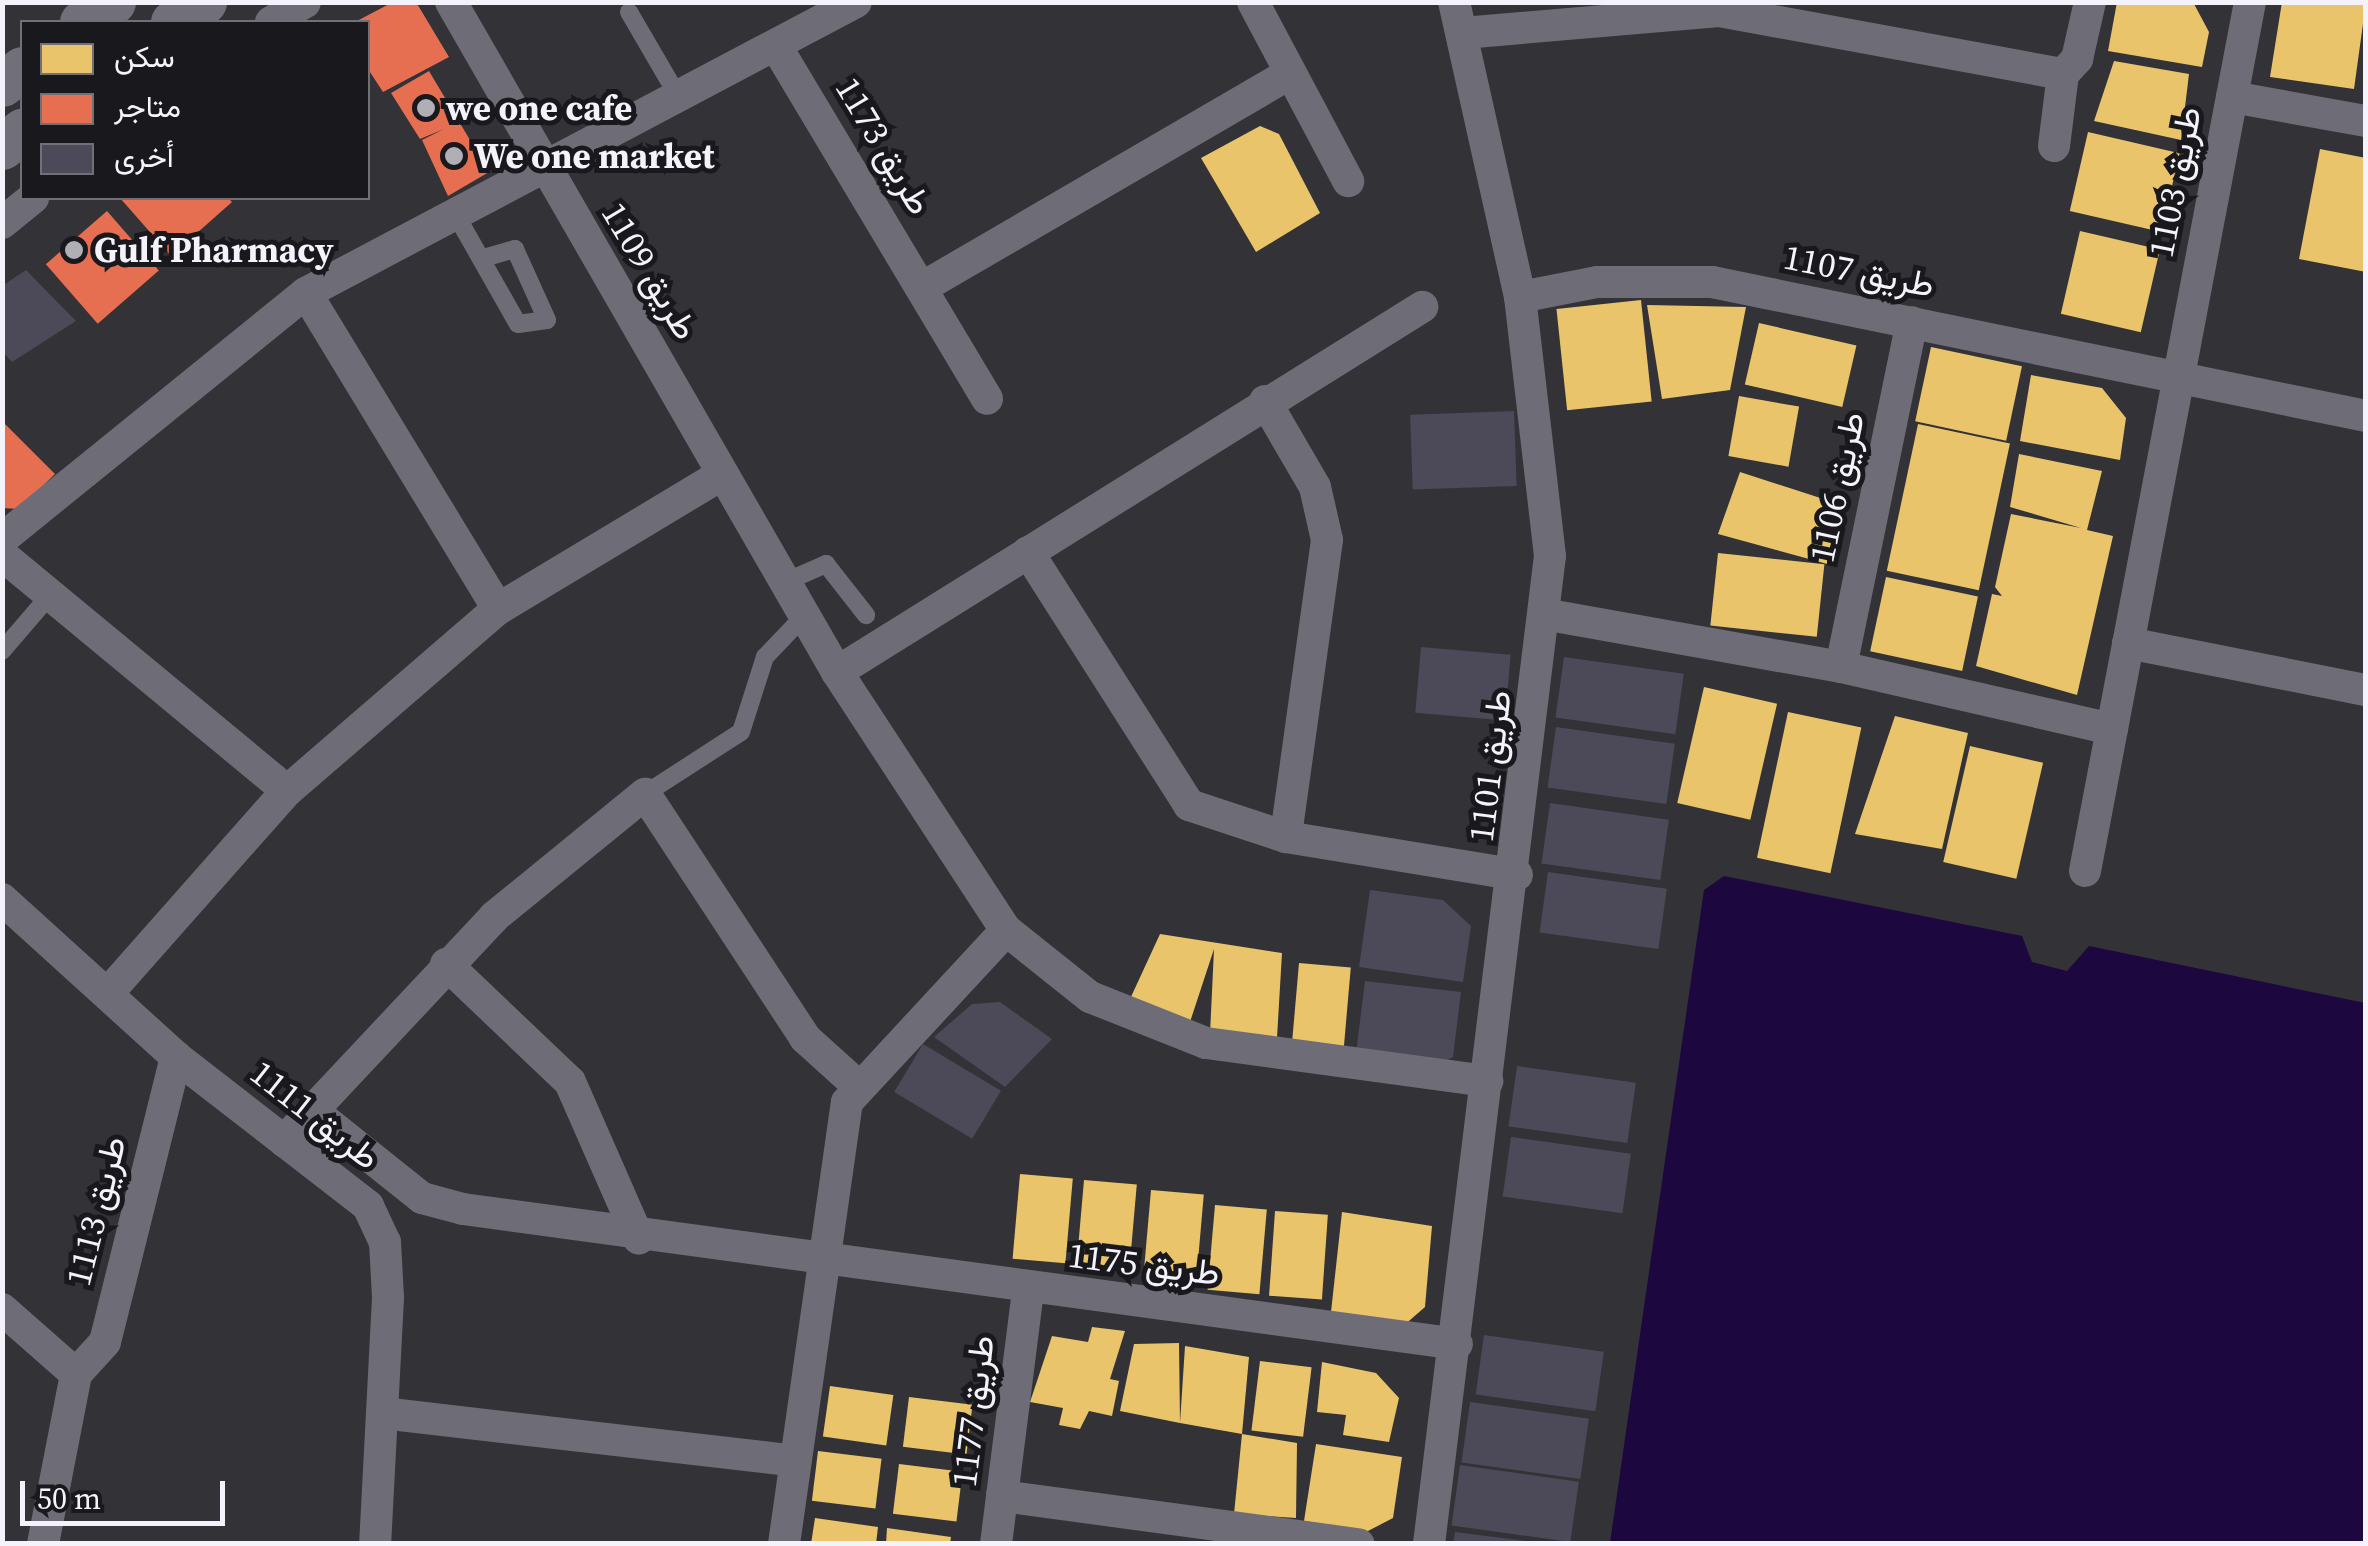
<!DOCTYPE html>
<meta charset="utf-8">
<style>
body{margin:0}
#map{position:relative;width:2368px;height:1546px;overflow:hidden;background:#323237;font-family:"Source Serif 4",Vazirmatn,serif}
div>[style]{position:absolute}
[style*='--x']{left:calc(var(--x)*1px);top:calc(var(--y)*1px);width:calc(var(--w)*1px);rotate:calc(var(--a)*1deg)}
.water>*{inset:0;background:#1c073e}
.homes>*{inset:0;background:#e9c46a;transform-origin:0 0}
.shops>*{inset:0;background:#e76f51;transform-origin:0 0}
.building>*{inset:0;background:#4c4958;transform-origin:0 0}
.lane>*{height:18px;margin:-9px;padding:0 9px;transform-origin:9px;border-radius:9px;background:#6e6d77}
.street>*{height:32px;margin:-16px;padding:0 16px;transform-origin:16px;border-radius:16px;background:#6e6d77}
.secondary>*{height:45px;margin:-22.5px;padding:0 22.5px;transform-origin:22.5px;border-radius:22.5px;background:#716f7a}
.dots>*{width:28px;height:28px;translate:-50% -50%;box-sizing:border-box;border:5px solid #19181d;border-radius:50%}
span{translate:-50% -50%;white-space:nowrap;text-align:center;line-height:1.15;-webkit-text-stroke:10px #19181d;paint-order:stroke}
.poi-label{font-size:35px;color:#f4f3fb;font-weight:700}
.left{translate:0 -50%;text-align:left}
.street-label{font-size:35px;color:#f4f3fb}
.frame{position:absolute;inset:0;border:5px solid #f4f3fb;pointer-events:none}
.legend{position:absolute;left:20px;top:20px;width:350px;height:180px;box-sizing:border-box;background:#19181d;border:2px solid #717076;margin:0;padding:12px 18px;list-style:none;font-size:30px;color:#f4f3fb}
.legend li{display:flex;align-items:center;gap:20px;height:50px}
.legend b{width:50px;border:2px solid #717076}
.scale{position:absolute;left:20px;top:1481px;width:205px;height:45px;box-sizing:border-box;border:5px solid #f4f3fb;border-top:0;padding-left:12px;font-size:30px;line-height:35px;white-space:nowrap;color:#f4f3fb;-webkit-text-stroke:8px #19181d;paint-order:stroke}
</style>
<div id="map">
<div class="water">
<i style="clip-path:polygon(1724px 876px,2022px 936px,2032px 962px,2067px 971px,2089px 946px,2365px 1003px,2365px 1543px,1610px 1543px,1704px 890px)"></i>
</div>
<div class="homes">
<i style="clip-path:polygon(2117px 2px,2193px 2px,2209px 32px,2202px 67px,2108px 51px)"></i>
<i style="clip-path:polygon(2282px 2px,2366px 2px,2354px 89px,2270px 77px)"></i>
<i style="clip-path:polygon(2114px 61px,2189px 74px,2181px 140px,2094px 121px)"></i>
<i style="clip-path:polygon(1260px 126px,1279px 134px,1320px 213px,1256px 252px,1201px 158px)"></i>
<i style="left:2088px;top:132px;width:94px;height:81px;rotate:13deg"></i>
<i style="clip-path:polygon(2320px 149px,2366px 158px,2366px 272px,2299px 259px)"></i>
<i style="left:2080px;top:231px;width:82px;height:85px;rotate:13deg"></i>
<i style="left:1641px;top:300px;width:102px;height:85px;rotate:84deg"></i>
<i style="clip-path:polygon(1647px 305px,1746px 307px,1730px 390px,1662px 399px)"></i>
<i style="left:1759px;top:323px;width:100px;height:63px;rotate:13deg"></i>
<i style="left:1931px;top:347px;width:93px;height:76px;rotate:12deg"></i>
<i style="clip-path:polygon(2031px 375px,2102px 388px,2126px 418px,2120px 460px,2020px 441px)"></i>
<i style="left:1739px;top:396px;width:61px;height:61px;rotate:10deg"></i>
<i style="left:1918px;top:424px;width:94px;height:150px;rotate:12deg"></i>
<i style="clip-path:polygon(2019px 454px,2102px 471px,2087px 530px,2113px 536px,2077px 695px,1976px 666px,1992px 594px,2002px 596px,1995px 587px,2011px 514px,2081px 528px,2010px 507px)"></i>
<i style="clip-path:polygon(1740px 472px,1842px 505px,1831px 565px,1718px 534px)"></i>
<i style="left:1718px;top:553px;width:107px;height:73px;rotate:6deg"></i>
<i style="left:1886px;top:577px;width:94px;height:76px;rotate:12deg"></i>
<i style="left:1704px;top:687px;width:75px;height:119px;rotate:13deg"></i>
<i style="left:1788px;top:712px;width:75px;height:149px;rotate:12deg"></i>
<i style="clip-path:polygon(1895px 716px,1968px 733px,1942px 849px,1855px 834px)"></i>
<i style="left:1970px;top:746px;width:75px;height:119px;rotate:13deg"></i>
<i style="clip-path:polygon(1160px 934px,1282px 953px,1277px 1038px,1210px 1034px,1214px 949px,1190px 1022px,1130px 999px)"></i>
<i style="left:1299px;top:963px;width:52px;height:85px;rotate:5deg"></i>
<i style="left:1020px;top:1174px;width:53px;height:85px;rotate:5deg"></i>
<i style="left:1084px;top:1180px;width:53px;height:86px;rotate:5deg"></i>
<i style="left:1151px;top:1190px;width:53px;height:85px;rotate:5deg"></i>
<i style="left:1215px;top:1205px;width:52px;height:85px;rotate:5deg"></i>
<i style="left:1275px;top:1211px;width:53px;height:85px;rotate:4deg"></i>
<i style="clip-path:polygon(1342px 1212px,1432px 1226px,1425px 1307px,1402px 1327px,1331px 1312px)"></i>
<i style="clip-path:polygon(1092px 1327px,1125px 1331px,1110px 1379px,1119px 1381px,1112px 1416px,1089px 1411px,1080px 1429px,1059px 1425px,1063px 1408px,1030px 1402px,1052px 1336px,1088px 1342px)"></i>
<i style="clip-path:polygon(1179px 1343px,1180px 1423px,1185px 1346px,1249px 1357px,1242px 1434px,1180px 1423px,1120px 1411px,1134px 1344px)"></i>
<i style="left:1260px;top:1361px;width:52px;height:70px;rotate:7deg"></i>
<i style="clip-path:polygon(1322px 1362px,1376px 1373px,1399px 1398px,1389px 1442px,1343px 1435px,1346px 1415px,1317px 1412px)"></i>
<i style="left:830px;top:1386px;width:64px;height:51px;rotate:8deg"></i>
<i style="left:909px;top:1397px;width:64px;height:50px;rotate:7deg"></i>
<i style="clip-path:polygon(1242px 1434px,1297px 1443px,1296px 1518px,1234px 1514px)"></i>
<i style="clip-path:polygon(1316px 1444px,1402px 1457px,1393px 1518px,1368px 1531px,1304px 1521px)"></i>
<i style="left:818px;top:1451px;width:64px;height:50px;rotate:7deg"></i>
<i style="left:899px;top:1464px;width:64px;height:50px;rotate:7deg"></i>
<i style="clip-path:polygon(815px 1518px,878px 1527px,876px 1544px,811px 1544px)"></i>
<i style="clip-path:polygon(887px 1528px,951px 1537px,950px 1544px,886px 1544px)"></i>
</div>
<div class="shops">
<i style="clip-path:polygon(393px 2px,416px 2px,449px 57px,383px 92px,368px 69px,368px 22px,355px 22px)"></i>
<i style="clip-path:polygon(429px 71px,489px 172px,448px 196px,422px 140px,444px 129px,420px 139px,391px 93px)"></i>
<i style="clip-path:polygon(120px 198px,228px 198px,232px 202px,171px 256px)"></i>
<i style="left:107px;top:211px;width:79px;height:81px;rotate:49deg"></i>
<i style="clip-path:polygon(2px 421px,55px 474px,19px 509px,2px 508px)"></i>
</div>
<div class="building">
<i style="clip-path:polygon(26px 270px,76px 321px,12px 362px,2px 351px,2px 286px)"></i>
<i style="left:1514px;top:411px;width:75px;height:104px;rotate:88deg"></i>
<i style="left:1421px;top:647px;width:90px;height:66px;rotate:5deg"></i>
<i style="left:1564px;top:657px;width:121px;height:61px;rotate:8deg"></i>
<i style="left:1556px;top:727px;width:120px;height:61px;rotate:8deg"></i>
<i style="left:1550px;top:803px;width:120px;height:61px;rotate:8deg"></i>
<i style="left:1548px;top:872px;width:120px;height:61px;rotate:8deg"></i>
<i style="clip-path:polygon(1370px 890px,1443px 900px,1471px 926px,1463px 982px,1359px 967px)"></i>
<i style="clip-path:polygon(1365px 981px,1461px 992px,1453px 1057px,1427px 1070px,1355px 1061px)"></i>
<i style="clip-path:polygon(1000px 1002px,1052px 1039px,1005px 1087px,934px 1037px,972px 1004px)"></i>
<i style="left:923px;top:1044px;width:91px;height:56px;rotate:31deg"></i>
<i style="left:1517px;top:1066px;width:120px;height:61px;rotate:8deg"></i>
<i style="left:1511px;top:1137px;width:121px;height:60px;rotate:8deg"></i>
<i style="left:1484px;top:1335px;width:121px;height:60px;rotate:8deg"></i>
<i style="left:1470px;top:1402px;width:120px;height:61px;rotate:8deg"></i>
<i style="left:1460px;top:1465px;width:120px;height:61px;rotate:8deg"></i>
<i style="clip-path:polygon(1455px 1532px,1527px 1541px,1527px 1544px,1453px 1544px)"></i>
</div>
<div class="lane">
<i style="--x:629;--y:12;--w:99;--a:59.8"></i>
<i style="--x:456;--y:215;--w:125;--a:60.4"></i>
<i style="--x:518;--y:324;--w:29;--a:-8"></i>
<i style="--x:547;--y:320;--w:78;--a:-114.3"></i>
<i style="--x:515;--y:249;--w:35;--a:164"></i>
<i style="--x:785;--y:582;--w:45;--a:-23.7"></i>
<i style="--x:826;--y:564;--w:65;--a:51.9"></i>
<i style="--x:2;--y:651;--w:74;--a:-49.4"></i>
<i style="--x:645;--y:794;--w:114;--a:-32.9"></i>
<i style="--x:741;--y:732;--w:79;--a:-72.3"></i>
<i style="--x:765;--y:657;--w:57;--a:-46.4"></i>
</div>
<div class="street">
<i style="--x:451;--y:2;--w:773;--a:60.05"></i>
<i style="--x:837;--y:672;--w:308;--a:56.8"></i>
<i style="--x:1006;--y:930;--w:107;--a:38.6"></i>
<i style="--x:1090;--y:997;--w:125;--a:21.6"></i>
<i style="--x:1206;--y:1043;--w:284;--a:7.7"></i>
<i style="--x:1253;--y:2;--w:203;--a:62"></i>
<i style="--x:271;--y:22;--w:39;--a:-30"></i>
<i style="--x:1463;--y:33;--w:257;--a:-4.9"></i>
<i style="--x:1719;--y:11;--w:350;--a:10.4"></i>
<i style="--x:776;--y:46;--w:411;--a:59.1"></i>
<i style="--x:2232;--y:97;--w:136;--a:10.2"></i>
<i style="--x:2054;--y:146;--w:73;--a:-82.9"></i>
<i style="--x:2063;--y:74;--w:21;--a:-47"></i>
<i style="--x:2077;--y:59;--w:58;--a:-77.2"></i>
<i style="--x:2;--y:223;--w:40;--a:-39"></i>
<i style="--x:923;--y:287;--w:420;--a:-30.2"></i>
<i style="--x:306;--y:293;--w:370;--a:58.7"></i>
<i style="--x:1520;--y:297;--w:78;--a:-11"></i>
<i style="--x:1597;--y:282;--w:115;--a:0"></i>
<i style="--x:1712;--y:282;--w:668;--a:11.58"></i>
<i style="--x:1265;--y:401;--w:99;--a:59.8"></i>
<i style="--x:1315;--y:487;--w:54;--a:77.2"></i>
<i style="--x:1327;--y:540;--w:300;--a:97.9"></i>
<i style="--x:2;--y:539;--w:391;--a:-39"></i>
<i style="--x:306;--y:293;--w:622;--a:-27.88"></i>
<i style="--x:1028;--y:552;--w:300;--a:57.5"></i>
<i style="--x:1189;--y:805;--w:102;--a:18.3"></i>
<i style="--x:1286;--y:837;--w:234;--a:9.3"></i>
<i style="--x:2;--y:555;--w:370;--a:39.6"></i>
<i style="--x:1549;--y:615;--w:297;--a:10.1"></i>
<i style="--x:1841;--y:667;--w:278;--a:12.9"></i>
<i style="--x:2128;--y:643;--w:243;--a:11.2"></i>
<i style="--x:1841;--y:667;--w:352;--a:-78.4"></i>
<i style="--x:837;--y:672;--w:690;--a:-31.96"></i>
<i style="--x:2085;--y:871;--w:885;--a:-79.25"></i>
<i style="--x:2;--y:899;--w:235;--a:42.2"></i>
<i style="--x:176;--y:1057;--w:243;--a:37.8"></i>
<i style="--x:368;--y:1206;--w:40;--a:65"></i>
<i style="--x:385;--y:1242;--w:56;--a:86.9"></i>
<i style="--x:388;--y:1298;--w:246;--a:93"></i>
<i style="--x:446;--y:964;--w:171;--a:43.6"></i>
<i style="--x:570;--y:1082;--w:171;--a:66.3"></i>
<i style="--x:108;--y:993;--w:270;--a:-48.5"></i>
<i style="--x:287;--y:791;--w:279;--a:-40.8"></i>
<i style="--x:498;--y:609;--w:262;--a:-31"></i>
<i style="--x:313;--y:1111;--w:139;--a:38.6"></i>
<i style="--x:422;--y:1198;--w:42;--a:15"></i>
<i style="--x:463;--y:1209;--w:1003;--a:7.73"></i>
<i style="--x:284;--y:1141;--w:307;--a:-46.8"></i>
<i style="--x:494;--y:917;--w:195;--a:-39.2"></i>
<i style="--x:645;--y:794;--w:292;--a:56.7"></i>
<i style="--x:805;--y:1038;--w:70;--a:42.1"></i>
<i style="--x:2;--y:1309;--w:98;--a:41.3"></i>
<i style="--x:382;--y:1413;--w:416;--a:6.6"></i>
<i style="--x:1002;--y:1496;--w:360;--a:7.7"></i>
<i style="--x:43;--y:1544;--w:173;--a:-79"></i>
<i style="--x:76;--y:1374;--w:43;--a:-47.8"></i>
<i style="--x:105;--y:1342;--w:294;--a:-76"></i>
<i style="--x:784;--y:1544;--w:446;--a:-81.9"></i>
<i style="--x:847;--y:1102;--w:234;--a:-47.2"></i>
<i style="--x:996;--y:1544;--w:257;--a:-82.8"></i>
<i style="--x:1429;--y:1544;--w:995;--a:-83.02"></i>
<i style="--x:1550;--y:556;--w:261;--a:-96.6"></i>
<i style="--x:1520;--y:297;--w:302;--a:-102.6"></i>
</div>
<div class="secondary">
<i style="--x:82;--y:22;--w:37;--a:-33"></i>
<i style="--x:173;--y:22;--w:37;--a:-33"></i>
<i style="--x:2;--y:84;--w:25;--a:-37"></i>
<i style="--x:2;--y:147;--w:26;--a:-39"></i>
</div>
<div class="dots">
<i style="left:426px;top:108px;background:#b0afb6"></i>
<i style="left:454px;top:156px;background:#b0afb6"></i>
<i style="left:74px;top:250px;background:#b0afb6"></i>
</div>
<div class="poi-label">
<span class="left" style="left:446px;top:108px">we one cafe</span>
<span class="left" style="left:474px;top:156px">We one market</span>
<span class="left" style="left:94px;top:250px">Gulf Pharmacy</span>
</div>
<div class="street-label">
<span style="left:884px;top:146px;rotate:59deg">طريق 1173</span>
<span style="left:2175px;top:182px;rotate:-79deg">طريق 1103</span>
<span style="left:650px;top:271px;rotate:59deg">طريق 1109</span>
<span style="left:1859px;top:271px;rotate:11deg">طريق 1107</span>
<span style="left:1837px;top:487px;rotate:-78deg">طريق 1106</span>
<span style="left:1490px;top:766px;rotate:-83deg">طريق 1101</span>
<span style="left:315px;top:1115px;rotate:38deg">طريق 1111</span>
<span style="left:96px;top:1211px;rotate:-76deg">طريق 1113</span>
<span style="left:1144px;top:1264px;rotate:7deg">طريق 1175</span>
<span style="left:973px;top:1411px;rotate:-83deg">طريق 1177</span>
</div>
<div class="frame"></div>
<ul class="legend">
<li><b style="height:28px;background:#e9c46a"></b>سكن</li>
<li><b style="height:28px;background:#e76f51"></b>متاجر</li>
<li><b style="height:28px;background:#4c4958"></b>أخرى</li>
</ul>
<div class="scale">50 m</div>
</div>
